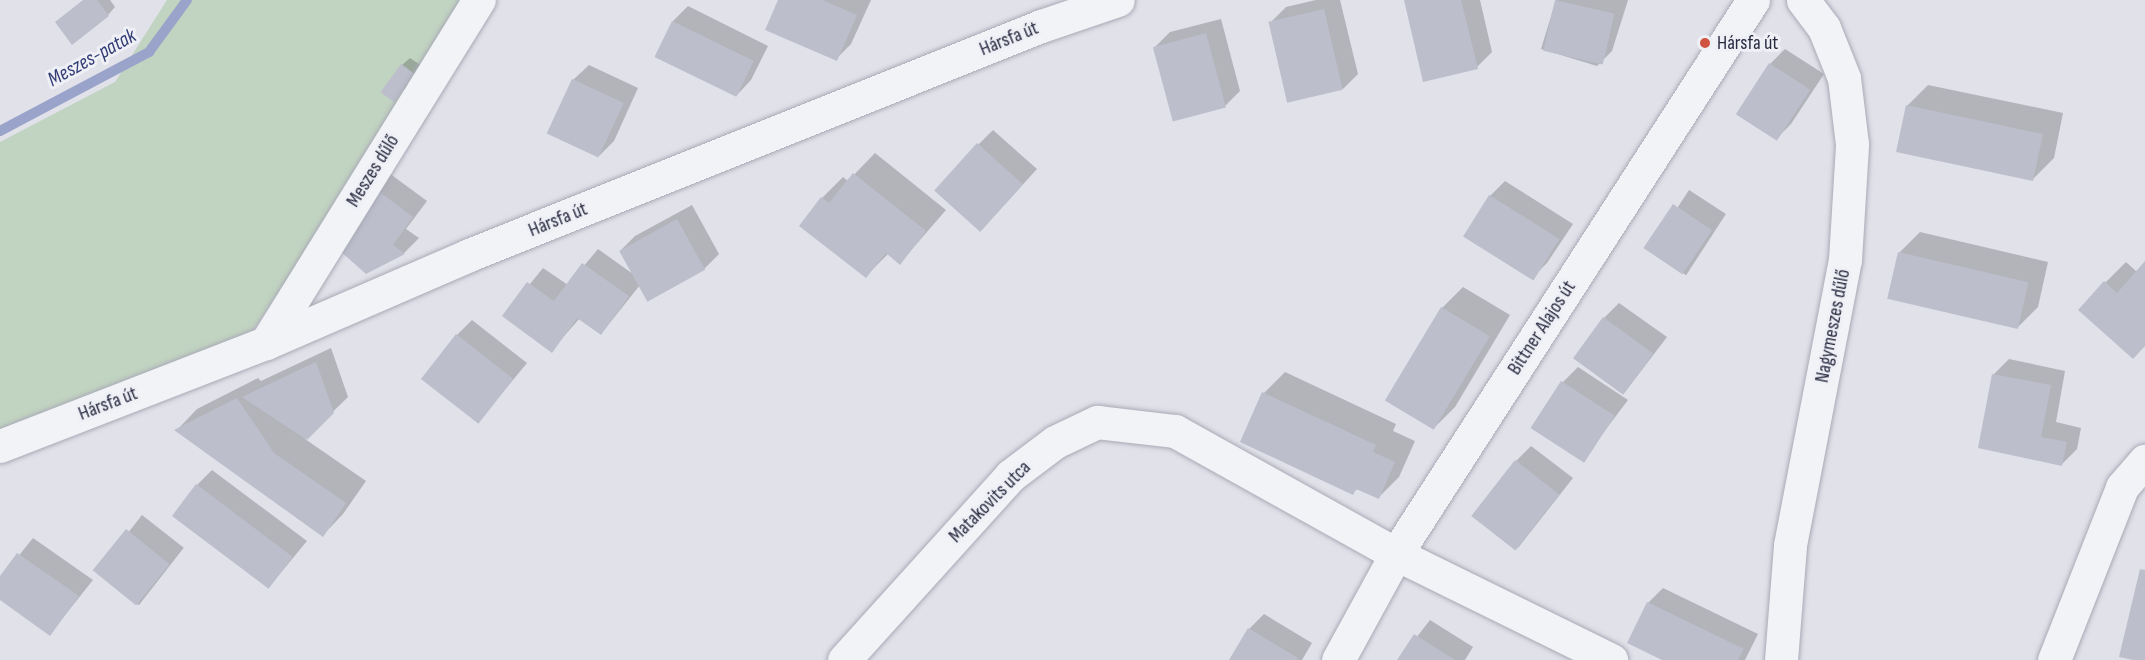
<!DOCTYPE html>
<meta charset="utf-8">
<style>
body{margin:0}
#map{position:relative;width:2145px;height:660px;overflow:hidden;background:#e0e1e9;font-family:"Sofia Sans Condensed",sans-serif}
div>[style]{position:absolute}
[style*='--x']{left:calc(var(--x)*1px);top:calc(var(--y)*1px);width:calc(var(--w)*1px);rotate:calc(var(--a)*1deg)}
.green>*{inset:0;background:#c1d3c1}
.shadow>*{inset:0;background:#0003;transform-origin:0 0}
.stream>*{height:10px;margin:-5px;padding:0 5px;transform-origin:5px;border-radius:5px;background:#9aa4ca}
.building>*{inset:0;background:#bdbecc;transform-origin:0 0}
.roads{filter:drop-shadow(0 0 2px #a9aab6) drop-shadow(0 0 2px #a9aab6)}
.minor>*{height:33px;margin:-16.5px;padding:0 16.5px;transform-origin:16.5px;border-radius:16.5px;background:#f2f3f7}
.dots>*{width:16px;height:16px;translate:-50% -50%;box-sizing:border-box;border:3px solid #eff0f6;border-radius:50%}
span{translate:-50% -50%;white-space:nowrap;text-align:center;line-height:1.15;-webkit-text-stroke:6px #eff0f6;paint-order:stroke}
.street-label{font-size:20px;color:#282a40}
.poi-label{font-size:20px;color:#282a40}
.left{translate:0 -50%;text-align:left}
.water-label{font-size:21px;color:#323d75;font-style:italic}
</style>
<div id="map">
<div class="green">
<i style="clip-path:polygon(167px 0,470px 0,251px 334px,0 451px,0 142px,115px 82px)"></i>
</div>
<div class="shadow">
<i style="clip-path:polygon(83px 0,110px 0,115px 7px,108px 15px)"></i>
<i style="clip-path:polygon(780px 0,871px 0,851px 44px,836px 59px)"></i>
<i style="clip-path:polygon(1316px 0,1340px 0,1358px 74px,1343px 89px,1271px 22px,1286px 7px)"></i>
<i style="clip-path:polygon(1405px 0,1480px 0,1492px 52px,1477px 67px)"></i>
<i style="clip-path:polygon(1556px 0,1628px 0,1612px 51px,1597px 66px,1541px 49px)"></i>
<i style="clip-path:polygon(688px 6px,768px 46px,751px 80px,736px 96px,656px 56px,673px 21px)"></i>
<i style="clip-path:polygon(1221px 19px,1240px 91px,1225px 106px,1155px 47px,1170px 32px)"></i>
<i style="clip-path:polygon(1785px 49px,1824px 74px,1791px 124px,1776px 139px,1770px 64px)"></i>
<i style="clip-path:polygon(410px 58px,422px 66px,404px 93px,402px 65px)"></i>
<i style="clip-path:polygon(589px 65px,638px 88px,614px 141px,599px 156px,573px 80px)"></i>
<i style="clip-path:polygon(1928px 85px,2063px 113px,2054px 158px,2033px 179px,1907px 106px)"></i>
<i style="clip-path:polygon(993px 130px,1037px 169px,995px 215px,978px 145px)"></i>
<i style="clip-path:polygon(875px 153px,946px 210px,900px 263px,888px 254px,866px 276px,822px 198px,843px 177px,848px 181px)"></i>
<i style="clip-path:polygon(389px 173px,427px 201px,406px 229px,419px 238px,404px 253px,367px 272px,333px 243px)"></i>
<i style="clip-path:polygon(1505px 181px,1573px 224px,1547px 263px,1532px 278px,1490px 196px)"></i>
<i style="left:1689px;top:190px;width:44px;height:73px;rotate:33deg"></i>
<i style="clip-path:polygon(692px 205px,719px 254px,704px 269px,640px 285px,601px 334px,580px 318px,551px 351px,504px 316px,543px 268px,568px 285px,598px 249px,633px 274px,620px 251px,635px 236px)"></i>
<i style="clip-path:polygon(1920px 232px,2048px 262px,2038px 307px,2017px 328px,1899px 253px)"></i>
<i style="clip-path:polygon(2126px 262px,2137px 272px,2145px 264px,2145px 345px,2105px 283px)"></i>
<i style="clip-path:polygon(1463px 287px,1510px 315px,1455px 407px,1434px 428px,1442px 308px)"></i>
<i style="clip-path:polygon(1619px 303px,1667px 337px,1625px 392px,1604px 318px)"></i>
<i style="clip-path:polygon(472px 320px,527px 363px,479px 421px,457px 335px)"></i>
<i style="clip-path:polygon(331px 348px,348px 397px,305px 439px,366px 481px,343px 514px,323px 535px,177px 430px,197px 409px,258px 378px,261px 381px)"></i>
<i style="clip-path:polygon(2009px 359px,2065px 371px,2056px 422px,2081px 428px,2077px 449px,2062px 464px,1980px 447px,1994px 374px)"></i>
<i style="clip-path:polygon(1578px 367px,1628px 400px,1582px 461px,1532px 428px,1563px 382px)"></i>
<i style="clip-path:polygon(1285px 372px,1396px 424px,1393px 431px,1415px 441px,1399px 477px,1378px 498px,1358px 488px,1353px 493px,1264px 393px)"></i>
<i style="clip-path:polygon(1531px 446px,1573px 478px,1518px 548px,1516px 461px)"></i>
<i style="clip-path:polygon(212px 470px,307px 541px,269px 587px,197px 485px)"></i>
<i style="left:142px;top:515px;width:53px;height:73px;rotate:38deg"></i>
<i style="clip-path:polygon(33px 538px,93px 580px,50px 634px,0 598px,0 579px)"></i>
<i style="clip-path:polygon(1663px 588px,1758px 634px,1745px 660px,1666px 660px,1648px 603px)"></i>
<i style="clip-path:polygon(1264px 614px,1312px 643px,1302px 660px,1230px 660px,1249px 629px)"></i>
<i style="clip-path:polygon(1430px 620px,1473px 647px,1465px 660px,1399px 660px)"></i>
</div>
<div class="stream">
<i style="--x:0;--y:131;--w:169;--a:-27.9"></i>
<i style="--x:149;--y:52;--w:64;--a:-53.8"></i>
</div>
<div class="building">
<i style="clip-path:polygon(83px 0,97px 0,109px 16px,72px 45px,55px 22px)"></i>
<i style="clip-path:polygon(778px 0,822px 0,857px 15px,837px 61px,765px 30px)"></i>
<i style="clip-path:polygon(1404px 0,1461px 0,1478px 69px,1423px 82px)"></i>
<i style="left:1555px;top:0;width:61px;height:52px;rotate:13deg"></i>
<i style="left:1324px;top:9px;width:83px;height:57px;rotate:77deg"></i>
<i style="left:672px;top:21px;width:91px;height:40px;rotate:26deg"></i>
<i style="left:1206px;top:33px;width:77px;height:55px;rotate:75deg"></i>
<i style="left:1769px;top:63px;width:49px;height:61px;rotate:33deg"></i>
<i style="left:401px;top:64px;width:17px;height:35px;rotate:36deg"></i>
<i style="left:572px;top:79px;width:57px;height:60px;rotate:25deg"></i>
<i style="left:1906px;top:105px;width:140px;height:48px;rotate:12deg"></i>
<i style="left:977px;top:143px;width:62px;height:64px;rotate:42deg"></i>
<i style="clip-path:polygon(853px 173px,926px 231px,900px 265px,886px 253px,866px 278px,799px 226px,821px 197px,829px 203px)"></i>
<i style="clip-path:polygon(373px 187px,413px 217px,393px 245px,405px 254px,366px 274px,331px 243px)"></i>
<i style="left:1489px;top:195px;width:83px;height:49px;rotate:32deg"></i>
<i style="left:1673px;top:204px;width:47px;height:53px;rotate:34deg"></i>
<i style="left:677px;top:219px;width:58px;height:66px;rotate:61deg"></i>
<i style="left:1898px;top:252px;width:134px;height:48px;rotate:13deg"></i>
<i style="clip-path:polygon(2145px 261px,2145px 346px,2133px 359px,2078px 310px,2104px 281px,2117px 293px)"></i>
<i style="clip-path:polygon(582px 263px,629px 296px,601px 335px,577px 318px,552px 353px,502px 316px,527px 282px,554px 301px)"></i>
<i style="left:1441px;top:307px;width:57px;height:109px;rotate:31deg"></i>
<i style="left:1603px;top:317px;width:62px;height:51px;rotate:36deg"></i>
<i style="left:456px;top:334px;width:73px;height:57px;rotate:38deg"></i>
<i style="clip-path:polygon(316px 362px,334px 413px,307px 440px,242px 397px)"></i>
<i style="clip-path:polygon(1992px 374px,2051px 385px,2041px 437px,2067px 442px,2062px 466px,1978px 448px)"></i>
<i style="left:1561px;top:381px;width:64px;height:56px;rotate:33deg"></i>
<i style="clip-path:polygon(1262px 392px,1376px 445px,1373px 452px,1395px 462px,1379px 499px,1356px 489px,1353px 495px,1240px 442px)"></i>
<i style="clip-path:polygon(237px 398px,274px 453px,346px 503px,323px 537px,174px 430px)"></i>
<i style="left:1515px;top:460px;width:56px;height:71px;rotate:38deg"></i>
<i style="left:196px;top:484px;width:121px;height:40px;rotate:37deg"></i>
<i style="left:126px;top:529px;width:56px;height:53px;rotate:39deg"></i>
<i style="clip-path:polygon(17px 553px,79px 596px,50px 636px,0 600px,0 576px)"></i>
<i style="clip-path:polygon(2140px 569px,2145px 570px,2145px 660px,2133px 660px,2119px 657px)"></i>
<i style="clip-path:polygon(1647px 602px,1744px 649px,1738px 660px,1662px 660px,1627px 643px)"></i>
<i style="clip-path:polygon(1248px 628px,1298px 658px,1297px 660px,1229px 660px)"></i>
<i style="clip-path:polygon(1414px 634px,1455px 660px,1397px 660px)"></i>
</div>
<div class="roads">
<div class="minor">
<i style="--x:266;--y:343;--w:404;--a:-58.2"></i>
<i style="--x:0;--y:446;--w:285;--a:-21.2"></i>
<i style="--x:266;--y:343;--w:221;--a:-23.4"></i>
<i style="--x:469;--y:255;--w:616;--a:-21.82"></i>
<i style="--x:1041;--y:26;--w:81;--a:-18.7"></i>
<i style="--x:844;--y:660;--w:248;--a:-47.9"></i>
<i style="--x:1010;--y:476;--w:56;--a:-37.1"></i>
<i style="--x:1055;--y:442;--w:47;--a:-25.5"></i>
<i style="--x:1097;--y:422;--w:79;--a:6.6"></i>
<i style="--x:1175;--y:431;--w:253;--a:29.1"></i>
<i style="--x:1396;--y:554;--w:240;--a:26.2"></i>
<i style="--x:1338;--y:660;--w:121;--a:-61.3"></i>
<i style="--x:1396;--y:554;--w:659;--a:-57.2"></i>
<i style="--x:1781;--y:660;--w:115;--a:-85.5"></i>
<i style="--x:1790;--y:545;--w:290;--a:-79.1"></i>
<i style="--x:1845;--y:260;--w:116;--a:-86.5"></i>
<i style="--x:1852;--y:144;--w:66;--a:-96.9"></i>
<i style="--x:1844;--y:78;--w:54;--a:-111.8"></i>
<i style="--x:1824;--y:28;--w:35;--a:-127"></i>
<i style="--x:2054;--y:660;--w:186;--a:-68.5"></i>
<i style="--x:2122;--y:487;--w:35;--a:-49"></i>
</div>
</div>
<div class="dots">
<i style="left:1705px;top:43px;background:#d05342"></i>
</div>
<div class="street-label">
<span style="left:1009px;top:39px;rotate:-22deg">Hársfa út</span>
<span style="left:373px;top:171px;rotate:-58deg">Meszes dűlő</span>
<span style="left:558px;top:220px;rotate:-22deg">Hársfa út</span>
<span style="left:1833px;top:326px;rotate:-79deg">Nagymeszes dűlő</span>
<span style="left:1542px;top:328px;rotate:-57deg">Bittner Alajos út</span>
<span style="left:108px;top:404px;rotate:-21deg">Hársfa út</span>
<span style="left:990px;top:502px;rotate:-45deg">Matakovits utca</span>
</div>
<div class="poi-label">
<span class="left" style="left:1717px;top:43px">Hársfa út</span>
</div>
<div class="water-label">
<span style="left:92px;top:58px;rotate:-29deg">Meszes-patak</span>
</div>
</div>
